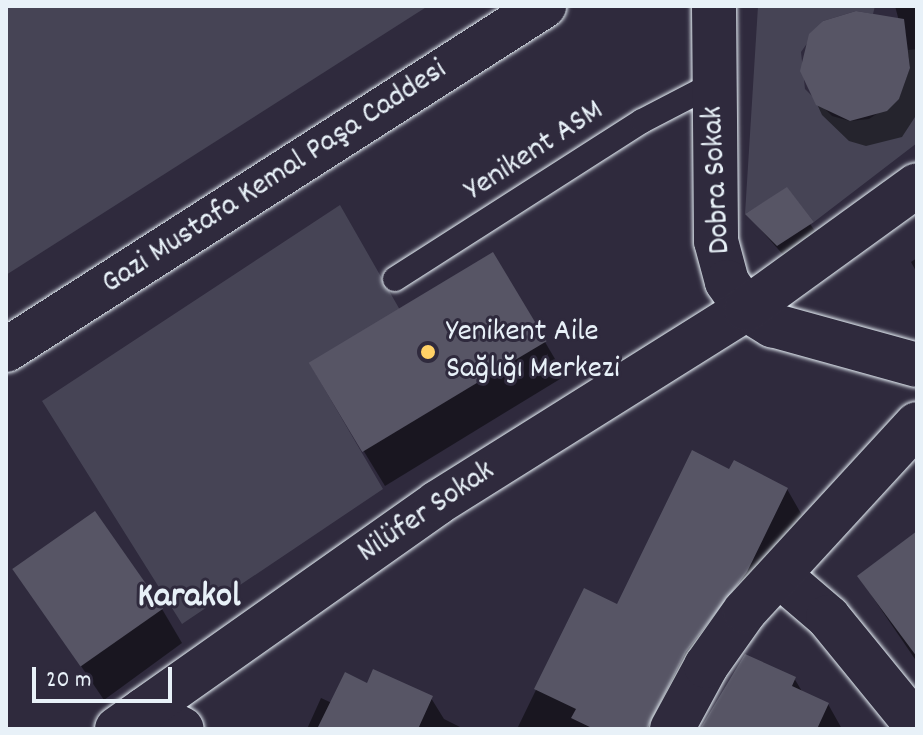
<!DOCTYPE html>
<meta charset="utf-8">
<style>
body{margin:0}
#map{position:relative;width:923px;height:735px;overflow:hidden;background:#2f2a3d;font-family:Dekko,sans-serif}
div>[style]{position:absolute}
[style*='--x']{left:calc(var(--x)*1px);top:calc(var(--y)*1px);width:calc(var(--w)*1px);rotate:calc(var(--a)*1deg)}
.green>*{inset:0;background:#464455}
.shadow>*{inset:0;background:#0007}
.building>*{inset:0;background:#575565;transform-origin:0 0}
.roads{filter:drop-shadow(0 0 2px #e8f1f8) drop-shadow(0 0 2px #e8f1f8)}
.lane>*{height:24px;margin:-12px;padding:0 12px;transform-origin:12px;border-radius:12px;background:#2f2a3d}
.street>*{height:44px;margin:-22px;padding:0 22px;transform-origin:22px;border-radius:22px;background:#2f2a3d}
.secondary>*{height:44px;margin:-22px;padding:0 22px;transform-origin:22px;border-radius:22px;background:#2f2a3d}
.dots>*{width:22px;height:22px;translate:-50% -50%;box-sizing:border-box;border:4px solid #2f2a3d;border-radius:50%}
span{translate:-50% -50%;white-space:nowrap;text-align:center;line-height:1.15;-webkit-text-stroke:6px #2f2a3d;paint-order:stroke}
.street-label{font-size:32px;color:#e8f1f8}
.poi-label{font-size:32px;color:#e8f1f8}
.left{translate:0 -50%;text-align:left}
.quarter-label{font-size:36px;color:#e8f1f8;font-weight:700}
.frame{position:absolute;inset:0;border:8px solid #e8f1f8;pointer-events:none}
.scale{position:absolute;left:32px;top:667px;width:140px;height:36px;box-sizing:border-box;border:4px solid #e8f1f8;border-top:0;padding-left:10px;font-size:24px;line-height:28px;white-space:nowrap;color:#e8f1f8;-webkit-text-stroke:6px #2f2a3d;paint-order:stroke}
</style>
<div id="map">
<div class="green">
<i style="clip-path:polygon(6px 6px,428px 6px,6px 275px)"></i>
<i style="clip-path:polygon(758px 6px,875px 6px,873px 14px,856px 11px,823px 21px,801px 52px,805px 89px,832px 116px,850px 121px,869px 119px,899px 99px,910px 68px,908px 50px,917px 49px,917px 143px,814px 222px,787px 188px,745px 214px)"></i>
<i style="clip-path:polygon(340px 205px,400px 310px,310px 364px,383px 489px,182px 624px,42px 401px)"></i>
</div>
<div class="shadow">
<i style="clip-path:polygon(895px 6px,917px 6px,917px 114px,902px 137px,866px 146px,849px 141px,822px 115px,802px 71px,899px 21px)"></i>
<i style="clip-path:polygon(787px 190px,819px 237px,786px 258px,747px 214px)"></i>
<i style="clip-path:polygon(917px 258px,917px 273px,911px 262px)"></i>
<i style="clip-path:polygon(545px 342px,565px 376px,385px 486px,332px 399px)"></i>
<i style="clip-path:polygon(730px 471px,787px 489px,807px 524px,668px 729px,517px 729px,584px 591px,618px 607px)"></i>
<i style="clip-path:polygon(917px 546px,917px 662px,859px 577px)"></i>
<i style="clip-path:polygon(16px 570px,162px 609px,182px 643px,104px 700px)"></i>
<i style="clip-path:polygon(794px 678px,803px 693px,828px 704px,842px 729px,704px 729px)"></i>
<i style="clip-path:polygon(368px 685px,431px 698px,444px 719px,464px 729px,307px 729px,321px 698px,332px 703px)"></i>
</div>
<div class="building">
<i style="clip-path:polygon(856px 11px,904px 19px,910px 68px,899px 99px,887px 111px,850px 121px,816px 105px,800px 71px,809px 34px,823px 21px)"></i>
<i style="clip-path:polygon(787px 187px,814px 222px,777px 246px,745px 214px)"></i>
<i style="left:493px;top:252px;width:104px;height:215px;rotate:59deg"></i>
<i style="clip-path:polygon(692px 450px,729px 469px,734px 460px,788px 488px,747px 572px,686px 652px,647px 729px,594px 729px,571px 718px,576px 709px,534px 689px,584px 588px,617px 604px)"></i>
<i style="left:95px;top:511px;width:119px;height:101px;rotate:55deg"></i>
<i style="clip-path:polygon(917px 531px,917px 657px,857px 576px)"></i>
<i style="clip-path:polygon(745px 654px,796px 677px,792px 686px,829px 703px,817px 729px,700px 729px)"></i>
<i style="clip-path:polygon(373px 669px,433px 696px,418px 729px,317px 729px,345px 672px,367px 683px)"></i>
</div>
<div class="roads">
<div class="lane">
<i style="--x:395;--y:279;--w:293;--a:-32.6"></i>
<i style="--x:642;--y:121;--w:80;--a:-27.5"></i>
</div>
<div class="street">
<i style="--x:714;--y:6;--w:235;--a:89.5"></i>
<i style="--x:716;--y:241;--w:42;--a:75"></i>
<i style="--x:727;--y:282;--w:33;--a:55"></i>
<i style="--x:746;--y:309;--w:31;--a:32"></i>
<i style="--x:772;--y:325;--w:150;--a:15.4"></i>
<i style="--x:779;--y:575;--w:65;--a:40.6"></i>
<i style="--x:828;--y:617;--w:141;--a:50.8"></i>
<i style="--x:144;--y:710;--w:42;--a:26.6"></i>
<i style="--x:117;--y:729;--w:392;--a:-35.2"></i>
<i style="--x:437;--y:503;--w:365;--a:-32.1"></i>
<i style="--x:746;--y:309;--w:211;--a:-35.9"></i>
<i style="--x:672;--y:729;--w:72;--a:-61.6"></i>
<i style="--x:706;--y:666;--w:67;--a:-54.7"></i>
<i style="--x:745;--y:611;--w:254;--a:-47.4"></i>
</div>
<div class="secondary">
<i style="--x:6;--y:350;--w:639;--a:-32.6"></i>
</div>
</div>
<div class="dots">
<i style="left:428px;top:352px;background:#ffd166"></i>
</div>
<div class="street-label">
<span style="left:535px;top:152px;rotate:-33deg">Yenikent ASM</span>
<span style="left:275px;top:178px;rotate:-33deg">Gazi Mustafa Kemal Paşa Caddesi</span>
<span style="left:718px;top:180px;rotate:-93deg">Dobra Sokak</span>
<span style="left:427px;top:513px;rotate:-34deg">Nilüfer Sokak</span>
</div>
<div class="poi-label">
<span class="left" style="left:446px;top:352px">Yenikent Aile<br>Sağlığı Merkezi</span>
</div>
<div class="quarter-label">
<span style="left:189px;top:599px">Karakol</span>
</div>
<div class="frame"></div>
<div class="scale">20 m</div>
</div>
